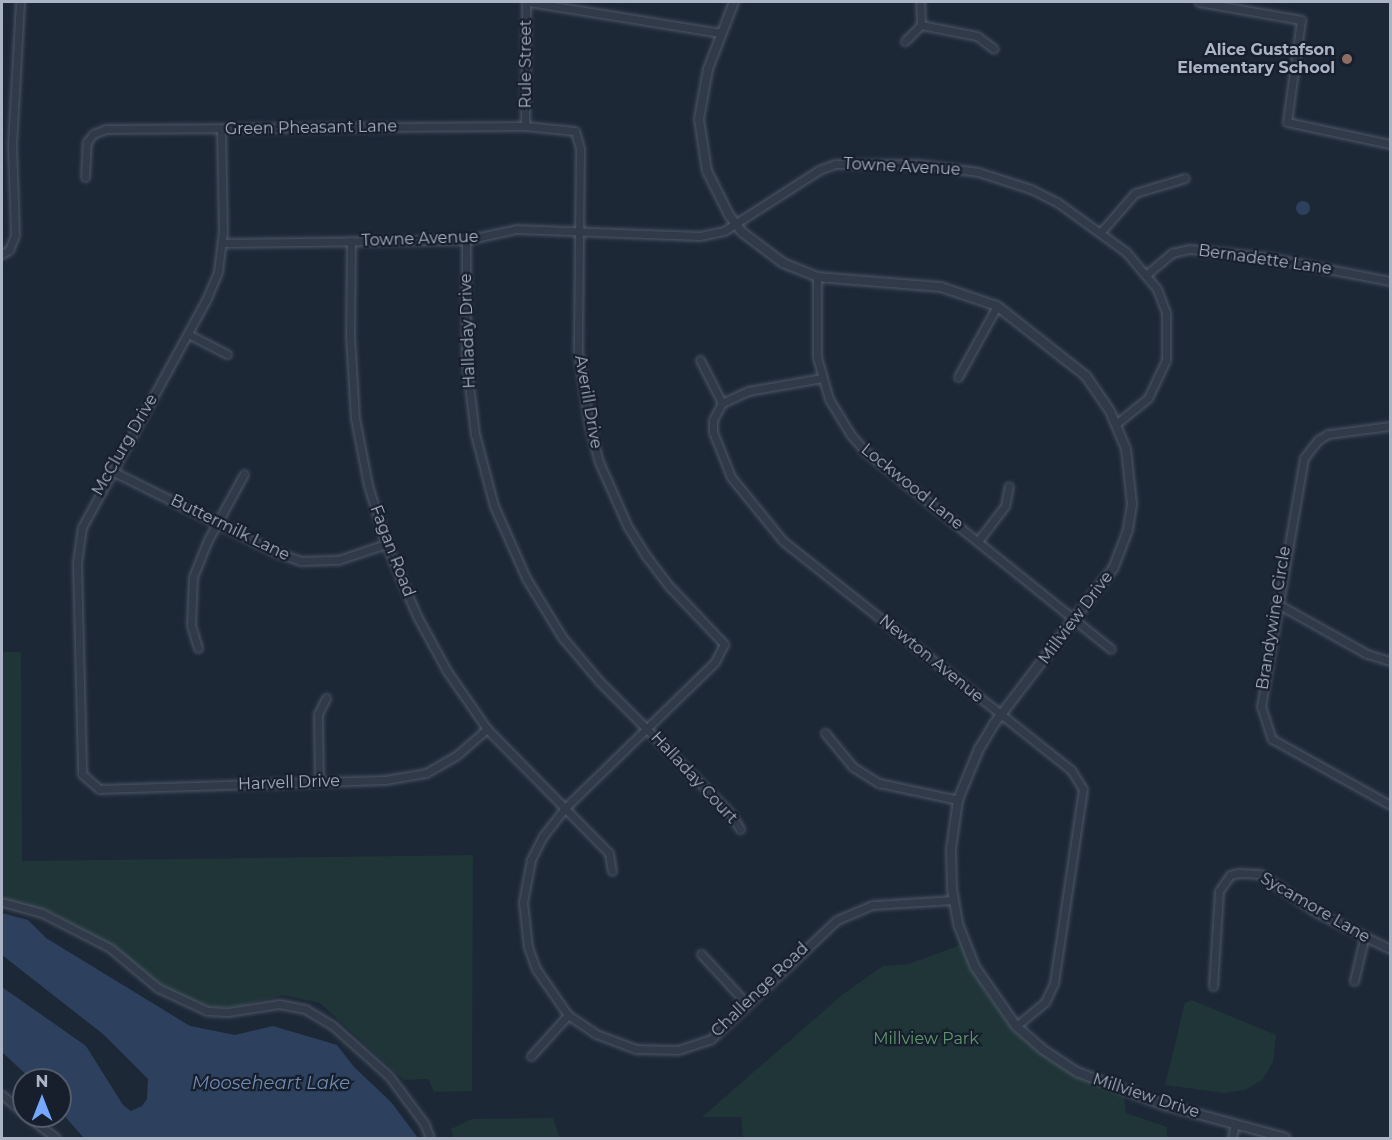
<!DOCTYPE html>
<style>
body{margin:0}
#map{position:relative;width:1392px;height:1140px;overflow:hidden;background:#1d2837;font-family:Montserrat,sans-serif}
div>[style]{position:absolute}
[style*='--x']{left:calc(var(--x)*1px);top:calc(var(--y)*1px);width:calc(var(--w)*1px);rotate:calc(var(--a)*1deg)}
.green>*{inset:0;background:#1f3538}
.water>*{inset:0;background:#2d415e}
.round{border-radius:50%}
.roads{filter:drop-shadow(0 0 2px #4e5766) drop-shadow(0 0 2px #4e5766)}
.minor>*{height:7px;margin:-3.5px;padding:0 3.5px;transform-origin:3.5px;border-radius:3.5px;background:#313a48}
.tertiary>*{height:8px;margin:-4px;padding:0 4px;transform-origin:4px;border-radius:4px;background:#313a48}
.dots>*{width:16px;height:16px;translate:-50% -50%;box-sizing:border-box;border:3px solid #171f2c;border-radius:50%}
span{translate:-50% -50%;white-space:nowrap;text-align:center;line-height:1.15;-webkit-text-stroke:4.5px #171f2c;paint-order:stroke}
.poi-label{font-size:16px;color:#aab4c5;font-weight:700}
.right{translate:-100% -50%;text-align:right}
.street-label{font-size:16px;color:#aab4c5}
.park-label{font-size:16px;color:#60976e}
.water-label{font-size:18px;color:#6f8ab1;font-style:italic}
.frame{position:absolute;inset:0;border:3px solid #aab4c5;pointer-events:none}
.north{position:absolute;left:12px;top:1068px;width:60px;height:60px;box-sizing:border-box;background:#171f2c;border:2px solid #525b69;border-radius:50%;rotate:0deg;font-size:16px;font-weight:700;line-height:24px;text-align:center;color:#aab4c5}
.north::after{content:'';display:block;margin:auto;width:21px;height:27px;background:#75a8ff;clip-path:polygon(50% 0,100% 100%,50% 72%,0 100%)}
</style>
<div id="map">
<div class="green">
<i style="clip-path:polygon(2px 652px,21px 652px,22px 861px,473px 855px,472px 1091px,434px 1092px,428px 1079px,404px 1080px,320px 1003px,283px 995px,239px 1006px,214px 1008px,183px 997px,153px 980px,107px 944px,51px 912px,2px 899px)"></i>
<i style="clip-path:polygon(963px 944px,984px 990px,1015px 1032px,1078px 1076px,1124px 1096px,1126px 1113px,1167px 1127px,1167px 1138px,743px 1138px,741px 1117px,702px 1117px,842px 995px,883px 966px,909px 964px)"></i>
<i style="clip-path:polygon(1192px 1000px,1276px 1035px,1273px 1062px,1262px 1080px,1245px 1090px,1224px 1093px,1165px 1085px,1185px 1003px)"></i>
<i style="clip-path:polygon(553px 1118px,560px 1138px,453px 1138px,451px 1129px,472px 1119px)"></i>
</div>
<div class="water">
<i class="round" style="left:1296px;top:201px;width:14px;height:14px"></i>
<i style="clip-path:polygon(2px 913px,28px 920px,46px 938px,190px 1026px,235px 1035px,273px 1026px,337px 1045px,354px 1067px,391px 1102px,418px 1138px,84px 1138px,60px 1111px,60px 1080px,32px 1080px,2px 1052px,2px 987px,86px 1046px,123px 1105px,131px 1111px,142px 1106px,147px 1099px,148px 1079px,103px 1034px,2px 955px)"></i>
</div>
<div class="roads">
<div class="minor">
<i style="--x:529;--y:2;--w:194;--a:9.2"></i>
<i style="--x:1199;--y:2;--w:104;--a:10"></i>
<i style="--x:1301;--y:20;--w:103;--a:97.8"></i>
<i style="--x:1287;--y:122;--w:105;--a:12.1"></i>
<i style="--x:921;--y:25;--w:57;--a:11.1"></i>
<i style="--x:977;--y:36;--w:21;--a:37"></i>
<i style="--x:905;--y:41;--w:23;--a:-45"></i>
<i style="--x:921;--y:25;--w:23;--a:-92"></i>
<i style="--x:525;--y:126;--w:124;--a:-89.5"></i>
<i style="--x:221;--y:129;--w:102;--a:88.9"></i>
<i style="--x:223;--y:231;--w:41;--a:97"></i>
<i style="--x:218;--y:272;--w:30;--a:113"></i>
<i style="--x:206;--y:300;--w:259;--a:118.6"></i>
<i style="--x:82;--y:527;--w:36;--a:98"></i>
<i style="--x:77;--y:563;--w:211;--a:88.6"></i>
<i style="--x:82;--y:774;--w:23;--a:41"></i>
<i style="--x:99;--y:789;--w:286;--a:-1.8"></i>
<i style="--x:385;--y:780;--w:42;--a:-9.7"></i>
<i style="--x:426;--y:773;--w:36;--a:-30"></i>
<i style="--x:457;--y:755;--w:40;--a:-41"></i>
<i style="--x:85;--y:177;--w:35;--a:-87"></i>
<i style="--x:87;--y:142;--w:10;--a:-53"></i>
<i style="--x:93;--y:134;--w:14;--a:-21"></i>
<i style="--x:106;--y:129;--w:419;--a:-0.4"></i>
<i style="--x:525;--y:126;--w:50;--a:5.7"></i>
<i style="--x:575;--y:131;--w:18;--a:74"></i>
<i style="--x:580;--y:148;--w:203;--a:90.6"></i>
<i style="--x:578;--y:351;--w:75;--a:81.5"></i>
<i style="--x:589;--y:425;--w:38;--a:75"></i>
<i style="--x:599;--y:462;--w:71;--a:66"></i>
<i style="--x:628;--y:527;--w:36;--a:58"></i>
<i style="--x:647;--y:557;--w:38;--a:53"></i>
<i style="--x:670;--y:587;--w:79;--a:46.5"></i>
<i style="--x:724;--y:644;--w:20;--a:117"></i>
<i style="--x:715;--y:662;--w:209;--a:135.8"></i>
<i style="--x:565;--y:808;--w:36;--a:128"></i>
<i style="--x:543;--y:836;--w:27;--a:117"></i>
<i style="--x:531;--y:860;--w:43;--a:100.8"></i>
<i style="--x:523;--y:902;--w:45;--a:83.7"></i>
<i style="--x:528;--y:947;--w:23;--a:70"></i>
<i style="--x:536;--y:969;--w:56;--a:55.2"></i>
<i style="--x:568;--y:1015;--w:34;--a:34"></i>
<i style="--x:596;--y:1034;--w:43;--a:20.6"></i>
<i style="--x:636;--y:1049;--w:42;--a:1.4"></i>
<i style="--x:678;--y:1050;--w:35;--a:-18"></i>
<i style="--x:711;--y:1039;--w:173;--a:-43.4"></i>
<i style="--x:837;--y:920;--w:38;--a:-23"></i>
<i style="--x:872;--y:905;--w:82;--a:-3.5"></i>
<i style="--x:1100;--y:233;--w:53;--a:-48.8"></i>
<i style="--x:1135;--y:193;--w:52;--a:-16.7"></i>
<i style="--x:466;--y:240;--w:120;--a:90"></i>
<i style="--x:466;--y:360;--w:75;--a:83.1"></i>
<i style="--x:475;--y:434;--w:74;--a:75.2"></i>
<i style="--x:494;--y:506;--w:79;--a:66"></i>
<i style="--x:526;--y:578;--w:69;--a:58.6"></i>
<i style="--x:562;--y:637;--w:57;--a:49.9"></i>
<i style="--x:599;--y:681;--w:186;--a:45.2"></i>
<i style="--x:730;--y:813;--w:19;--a:58"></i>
<i style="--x:351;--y:241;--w:94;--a:90.6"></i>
<i style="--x:350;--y:335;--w:83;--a:86.6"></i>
<i style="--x:355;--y:418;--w:68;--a:79"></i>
<i style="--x:368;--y:485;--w:62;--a:73"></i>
<i style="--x:386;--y:544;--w:78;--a:66.7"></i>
<i style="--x:417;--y:616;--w:63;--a:61.4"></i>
<i style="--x:447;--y:671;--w:70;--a:55.4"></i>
<i style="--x:487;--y:729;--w:174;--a:45.5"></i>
<i style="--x:609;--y:853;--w:18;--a:81"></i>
<i style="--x:222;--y:243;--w:244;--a:-0.7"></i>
<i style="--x:466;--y:240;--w:51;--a:-12.4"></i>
<i style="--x:516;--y:229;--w:184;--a:2.2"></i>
<i style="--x:700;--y:236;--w:25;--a:-12"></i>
<i style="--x:724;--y:231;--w:113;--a:-32.7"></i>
<i style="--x:819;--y:170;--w:17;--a:-21"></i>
<i style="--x:835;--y:164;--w:83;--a:0"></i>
<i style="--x:918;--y:164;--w:61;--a:7.6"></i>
<i style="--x:978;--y:172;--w:56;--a:17.8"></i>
<i style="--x:1031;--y:189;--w:29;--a:27"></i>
<i style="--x:1057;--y:202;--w:85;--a:35.9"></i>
<i style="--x:1126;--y:252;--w:48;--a:50"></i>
<i style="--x:1157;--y:289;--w:26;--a:69"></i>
<i style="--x:1166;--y:313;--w:47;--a:90"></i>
<i style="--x:1166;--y:360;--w:42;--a:115.3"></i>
<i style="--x:1148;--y:398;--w:40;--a:141"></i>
<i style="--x:2;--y:254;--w:8;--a:-30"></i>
<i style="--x:9;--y:250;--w:16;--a:-68"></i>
<i style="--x:15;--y:235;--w:90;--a:-91.9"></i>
<i style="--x:12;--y:145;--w:143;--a:-86.8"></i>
<i style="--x:1147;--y:274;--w:33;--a:-40"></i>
<i style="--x:1172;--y:253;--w:18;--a:-13"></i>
<i style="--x:1190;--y:249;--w:76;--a:6"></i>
<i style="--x:1266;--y:257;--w:126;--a:11"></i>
<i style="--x:817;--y:277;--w:80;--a:90"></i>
<i style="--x:817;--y:357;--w:44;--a:74.1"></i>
<i style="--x:829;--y:399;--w:42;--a:58.6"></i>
<i style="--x:851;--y:435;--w:23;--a:49"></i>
<i style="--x:866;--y:452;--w:314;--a:38.8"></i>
<i style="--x:188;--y:334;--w:44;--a:27.1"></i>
<i style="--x:700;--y:360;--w:48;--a:62.9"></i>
<i style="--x:958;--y:377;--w:81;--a:-61.2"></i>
<i style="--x:822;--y:378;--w:75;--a:170"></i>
<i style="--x:748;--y:391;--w:29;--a:155"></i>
<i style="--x:722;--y:403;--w:19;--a:118"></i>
<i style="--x:713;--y:420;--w:12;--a:90"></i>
<i style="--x:713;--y:432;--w:48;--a:68.2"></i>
<i style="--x:731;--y:477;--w:82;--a:50.9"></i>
<i style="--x:783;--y:541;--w:368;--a:38.5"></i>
<i style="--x:1071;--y:770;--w:22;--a:58"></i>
<i style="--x:1083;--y:789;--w:196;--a:98.5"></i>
<i style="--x:1054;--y:983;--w:21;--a:115"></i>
<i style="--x:1045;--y:1002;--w:38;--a:140"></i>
<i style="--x:1390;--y:426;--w:63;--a:172.6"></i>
<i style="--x:1328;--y:434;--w:12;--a:149"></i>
<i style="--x:1318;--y:440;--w:23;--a:128"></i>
<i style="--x:1304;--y:458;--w:252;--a:99.8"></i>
<i style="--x:1261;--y:706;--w:35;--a:72"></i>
<i style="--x:1272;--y:739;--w:135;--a:29.2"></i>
<i style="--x:112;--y:471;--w:182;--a:26.4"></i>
<i style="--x:275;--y:552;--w:28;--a:19"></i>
<i style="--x:301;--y:561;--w:37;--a:-2"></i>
<i style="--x:338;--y:560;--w:51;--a:-18.4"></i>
<i style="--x:978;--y:541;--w:44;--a:-52.4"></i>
<i style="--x:1005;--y:506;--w:20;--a:-79"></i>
<i style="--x:1276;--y:603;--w:104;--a:29.3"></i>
<i style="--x:1367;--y:654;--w:24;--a:17"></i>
<i style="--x:198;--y:648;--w:24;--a:-107"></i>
<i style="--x:191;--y:625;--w:48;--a:-87.6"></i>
<i style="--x:193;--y:577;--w:40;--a:-68"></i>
<i style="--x:208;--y:540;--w:75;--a:-61.4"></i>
<i style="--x:825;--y:733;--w:44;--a:50.5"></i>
<i style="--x:853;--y:767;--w:31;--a:32"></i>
<i style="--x:879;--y:783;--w:81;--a:12.1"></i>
<i style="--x:319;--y:781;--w:67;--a:-90.9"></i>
<i style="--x:318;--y:714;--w:18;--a:-63"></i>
<i style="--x:2;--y:902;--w:41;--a:15.4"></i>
<i style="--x:42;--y:913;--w:76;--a:27.2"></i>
<i style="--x:110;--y:948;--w:62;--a:39.8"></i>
<i style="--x:158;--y:988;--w:54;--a:25.1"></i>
<i style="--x:207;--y:1011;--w:21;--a:3"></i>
<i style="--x:228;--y:1012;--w:52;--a:-8.9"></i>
<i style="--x:279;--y:1004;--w:26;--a:11"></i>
<i style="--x:305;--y:1009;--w:31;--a:31"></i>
<i style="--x:332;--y:1025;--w:76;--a:41.8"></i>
<i style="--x:389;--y:1076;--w:59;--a:53.3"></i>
<i style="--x:424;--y:1123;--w:16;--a:68"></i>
<i style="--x:701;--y:954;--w:68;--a:47.4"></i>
<i style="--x:1354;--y:981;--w:43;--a:-76.6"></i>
<i style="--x:1213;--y:986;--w:95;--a:-86.4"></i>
<i style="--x:1219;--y:891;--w:19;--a:-55"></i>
<i style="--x:1230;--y:875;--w:9;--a:-13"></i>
<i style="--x:1239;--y:873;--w:21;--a:3"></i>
<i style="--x:1260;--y:874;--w:68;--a:34.2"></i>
<i style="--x:1316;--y:912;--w:83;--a:26.6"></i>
<i style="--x:531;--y:1056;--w:55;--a:-47.9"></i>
<i style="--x:2;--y:1095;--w:28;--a:39"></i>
<i style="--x:27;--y:1116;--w:36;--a:37"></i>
<i style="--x:1232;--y:1138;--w:15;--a:-79"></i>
</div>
<div class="tertiary">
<i style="--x:734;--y:2;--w:72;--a:111.2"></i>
<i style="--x:708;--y:69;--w:51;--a:100.2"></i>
<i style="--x:699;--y:119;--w:53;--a:81.3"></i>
<i style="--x:707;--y:171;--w:49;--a:63.4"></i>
<i style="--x:729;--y:215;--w:21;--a:53"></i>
<i style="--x:742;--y:232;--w:51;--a:37.1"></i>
<i style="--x:783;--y:263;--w:37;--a:22"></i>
<i style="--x:817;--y:277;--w:124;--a:4.6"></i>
<i style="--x:941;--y:287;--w:59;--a:18.7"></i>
<i style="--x:997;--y:306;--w:113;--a:38.2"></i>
<i style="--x:1086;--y:376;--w:42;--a:55.6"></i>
<i style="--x:1110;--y:411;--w:41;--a:67.2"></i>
<i style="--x:1126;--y:449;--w:55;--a:83.8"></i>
<i style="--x:1132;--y:504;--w:26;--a:99"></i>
<i style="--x:1128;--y:530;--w:40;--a:111"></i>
<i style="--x:1114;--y:567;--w:198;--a:127.4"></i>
<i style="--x:994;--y:724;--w:29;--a:121"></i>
<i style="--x:979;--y:749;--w:55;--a:112.4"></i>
<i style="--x:958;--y:800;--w:49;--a:98.1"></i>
<i style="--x:951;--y:849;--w:40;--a:88.6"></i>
<i style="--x:952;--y:889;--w:36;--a:80"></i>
<i style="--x:958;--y:924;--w:46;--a:68.4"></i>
<i style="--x:975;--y:967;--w:72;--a:55.2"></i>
<i style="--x:1016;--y:1026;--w:35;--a:41"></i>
<i style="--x:1042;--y:1049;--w:42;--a:33.3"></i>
<i style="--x:1077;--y:1072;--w:93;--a:20.8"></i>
<i style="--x:1164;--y:1105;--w:126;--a:15.1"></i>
</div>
</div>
<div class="dots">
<i style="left:1347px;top:59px;background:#8d6e63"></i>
</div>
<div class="poi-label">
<span class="right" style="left:1335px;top:59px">Alice Gustafson<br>Elementary School</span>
</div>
<div class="street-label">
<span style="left:526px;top:64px;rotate:-90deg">Rule Street</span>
<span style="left:311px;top:128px;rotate:-1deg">Green Pheasant Lane</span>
<span style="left:902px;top:167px;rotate:3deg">Towne Avenue</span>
<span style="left:420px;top:239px;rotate:-2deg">Towne Avenue</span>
<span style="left:1265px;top:260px;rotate:8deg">Bernadette Lane</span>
<span style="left:468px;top:331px;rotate:-92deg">Halladay Drive</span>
<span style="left:588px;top:402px;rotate:80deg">Averill Drive</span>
<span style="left:125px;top:445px;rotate:-60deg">McClurg Drive</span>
<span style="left:912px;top:487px;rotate:39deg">Lockwood Lane</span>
<span style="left:230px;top:528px;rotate:26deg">Buttermilk Lane</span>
<span style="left:392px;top:551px;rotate:69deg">Fagan Road</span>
<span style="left:1076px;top:618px;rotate:-53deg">Millview Drive</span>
<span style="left:1274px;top:618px;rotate:-81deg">Brandywine Circle</span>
<span style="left:931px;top:659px;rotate:39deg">Newton Avenue</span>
<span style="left:694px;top:778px;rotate:47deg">Halladay Court</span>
<span style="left:289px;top:783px;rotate:-2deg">Harvell Drive</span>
<span style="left:1315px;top:908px;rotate:30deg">Sycamore Lane</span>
<span style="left:760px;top:990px;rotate:-44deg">Challenge Road</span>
<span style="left:1146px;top:1096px;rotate:18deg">Millview Drive</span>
</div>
<div class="park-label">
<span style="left:926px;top:1039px">Millview Park</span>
</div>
<div class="water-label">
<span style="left:271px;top:1083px">Mooseheart Lake</span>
</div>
<div class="frame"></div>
<div class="north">N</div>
</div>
